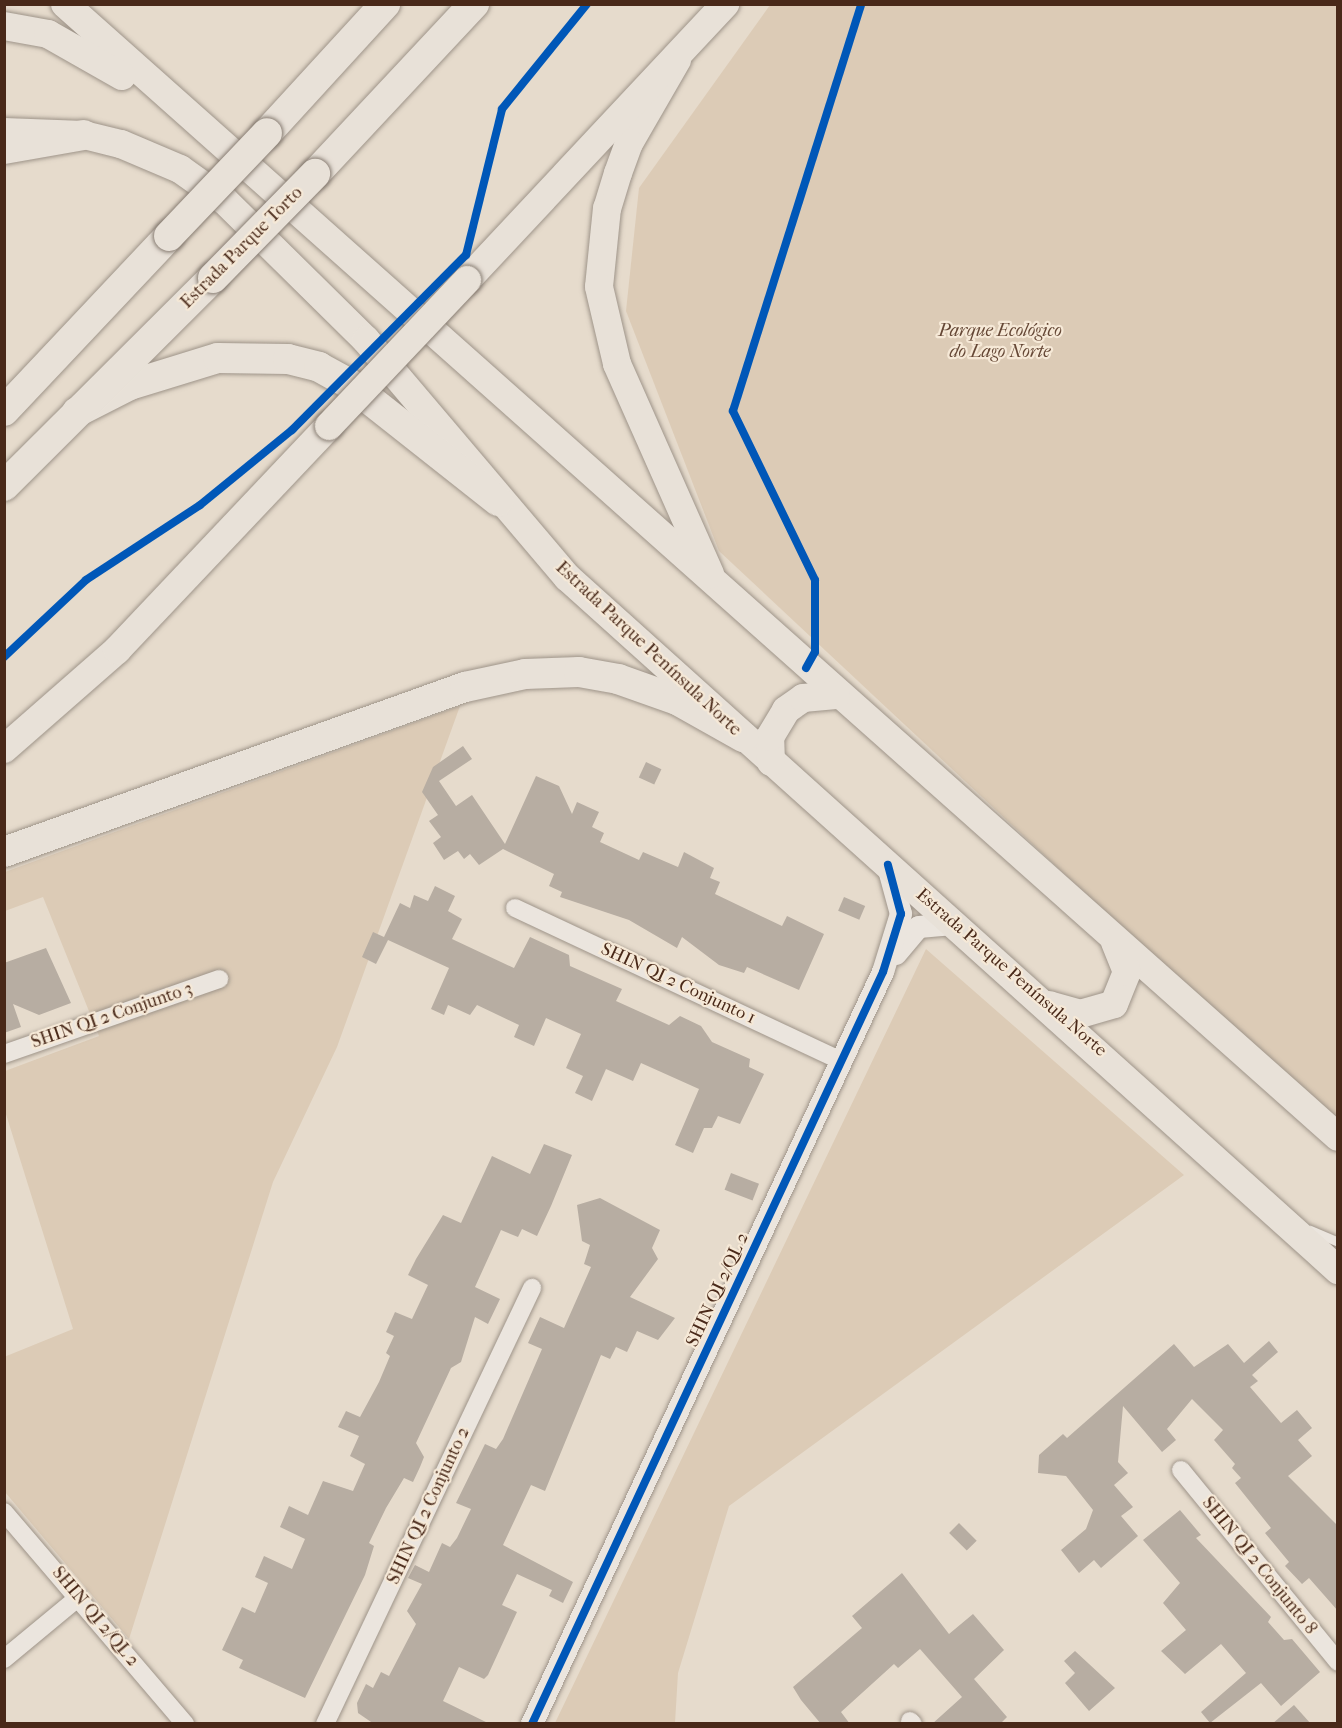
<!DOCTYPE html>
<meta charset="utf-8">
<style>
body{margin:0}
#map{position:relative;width:1342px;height:1728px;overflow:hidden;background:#e6dbcc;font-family:"IM FELL French Canon",serif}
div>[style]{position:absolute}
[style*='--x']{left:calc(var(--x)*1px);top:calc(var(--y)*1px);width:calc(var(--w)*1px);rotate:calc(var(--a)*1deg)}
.green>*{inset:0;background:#dccbb6}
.building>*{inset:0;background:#b7ada2;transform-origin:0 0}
.roads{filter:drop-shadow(0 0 2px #9e9489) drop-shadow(0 0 2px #9e9489)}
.service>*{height:9px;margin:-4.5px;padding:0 4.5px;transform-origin:4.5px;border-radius:4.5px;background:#ebe5de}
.minor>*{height:18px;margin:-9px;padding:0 9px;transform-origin:9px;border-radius:9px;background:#ebe5de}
.tertiary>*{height:22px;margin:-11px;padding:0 11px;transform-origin:11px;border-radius:11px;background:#ebe5de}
.primary>*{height:28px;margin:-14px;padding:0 14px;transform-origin:14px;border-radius:14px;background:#e8e1d8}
.trunk>*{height:30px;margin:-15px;padding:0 15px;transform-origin:15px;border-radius:15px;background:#e8e1d8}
.bridges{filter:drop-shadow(0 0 2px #877c72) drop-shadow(0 0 2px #877c72)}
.primary-bridge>*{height:28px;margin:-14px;padding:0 14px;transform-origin:14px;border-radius:14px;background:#e8e1d8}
.trunk-bridge>*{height:30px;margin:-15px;padding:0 15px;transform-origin:15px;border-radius:15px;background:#e8e1d8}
.cycleway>*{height:8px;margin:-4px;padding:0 4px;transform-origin:4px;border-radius:4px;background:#0057b8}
span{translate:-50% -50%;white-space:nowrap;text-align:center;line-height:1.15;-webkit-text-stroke:4.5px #f6e9d7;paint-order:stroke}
.street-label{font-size:18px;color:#492919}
.park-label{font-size:18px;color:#654735;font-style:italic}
.frame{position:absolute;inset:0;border:6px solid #492919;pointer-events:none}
</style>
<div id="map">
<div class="green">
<i style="clip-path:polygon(770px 5px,1337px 5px,1337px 1129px,719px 551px,626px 311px,639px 188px)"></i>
<i style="clip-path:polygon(460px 706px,337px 1047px,273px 1182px,129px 1639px,5px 1492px,4px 1357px,73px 1329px,5px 1111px,5px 1071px,99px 1036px,43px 897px,5px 911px,5px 872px)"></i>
<i style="clip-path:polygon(926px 949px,1184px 1175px,729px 1506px,678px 1673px,675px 1723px,555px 1723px)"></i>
</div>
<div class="building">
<i style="clip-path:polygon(463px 746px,472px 759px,439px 781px,456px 806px,472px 795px,505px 844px,536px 776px,559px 786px,572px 814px,577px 802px,599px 812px,592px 827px,604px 833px,600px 842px,639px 860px,643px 852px,678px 867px,684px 852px,714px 868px,710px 878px,720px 882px,715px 894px,782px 926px,787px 916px,824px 934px,799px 990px,747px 967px,744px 973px,719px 965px,682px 937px,677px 948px,629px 920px,560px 897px,562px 892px,549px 886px,554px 874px,503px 849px,479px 865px,470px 854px,464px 859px,458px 851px,444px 860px,433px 843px,441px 837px,429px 821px,438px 815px,422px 792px,433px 767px)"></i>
<i style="left:646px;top:762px;width:17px;height:17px;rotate:25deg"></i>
<i style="clip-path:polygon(435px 886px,455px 896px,448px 911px,462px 919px,452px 939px,514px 968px,530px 937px,569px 955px,570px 966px,622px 989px,616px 1001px,669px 1025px,680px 1016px,701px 1026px,712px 1042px,750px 1059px,749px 1067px,764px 1074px,740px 1124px,718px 1116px,712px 1128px,704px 1128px,693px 1153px,675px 1145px,699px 1089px,641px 1063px,633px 1081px,606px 1069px,592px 1101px,575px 1093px,583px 1076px,566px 1068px,581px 1034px,546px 1018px,534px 1046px,514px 1037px,519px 1025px,477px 1005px,470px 1015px,448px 1005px,444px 1015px,431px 1009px,449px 968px,388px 940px,376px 964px,362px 957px,373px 932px,384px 937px,400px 903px,410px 908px,414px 895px,428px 901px)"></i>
<i style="left:844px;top:897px;width:23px;height:15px;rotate:23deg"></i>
<i style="clip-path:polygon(46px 948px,71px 1003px,39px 1015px,13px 1004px,21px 1027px,4px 1033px,4px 963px)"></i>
<i style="clip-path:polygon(544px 1144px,572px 1155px,551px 1206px,537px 1236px,522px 1229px,518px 1237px,501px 1230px,475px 1287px,500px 1299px,488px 1324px,475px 1317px,461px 1362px,451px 1368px,416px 1443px,424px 1457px,420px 1467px,413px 1482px,404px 1478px,386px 1508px,369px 1543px,374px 1546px,365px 1575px,305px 1698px,239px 1668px,243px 1660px,222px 1650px,242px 1607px,255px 1613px,268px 1583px,255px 1577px,264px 1556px,292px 1569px,305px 1539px,280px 1527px,289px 1506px,308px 1515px,323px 1481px,353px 1491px,365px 1464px,350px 1456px,359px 1436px,338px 1427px,346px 1411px,360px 1417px,379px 1382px,390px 1356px,386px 1353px,394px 1336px,386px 1332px,395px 1312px,412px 1319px,428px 1285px,408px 1275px,416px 1259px,443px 1215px,461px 1223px,492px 1156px,530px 1174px)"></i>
<i style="left:731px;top:1173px;width:30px;height:18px;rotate:21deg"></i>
<i style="clip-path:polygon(600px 1198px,660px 1230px,652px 1248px,658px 1259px,630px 1297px,675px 1318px,658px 1340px,637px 1331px,627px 1352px,616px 1347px,610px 1359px,601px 1355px,545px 1491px,531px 1485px,503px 1545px,573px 1582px,563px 1603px,549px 1596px,552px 1590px,517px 1574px,502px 1605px,517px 1612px,488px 1675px,484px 1679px,459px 1667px,443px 1701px,490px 1724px,374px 1724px,358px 1713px,357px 1703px,366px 1684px,373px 1688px,381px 1672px,389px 1676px,416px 1624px,407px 1611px,422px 1584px,408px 1578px,415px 1565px,429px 1572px,442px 1543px,450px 1547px,457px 1538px,471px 1509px,456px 1503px,485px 1444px,496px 1449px,503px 1439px,542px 1349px,528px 1343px,540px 1317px,564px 1328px,591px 1267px,584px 1264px,590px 1245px,582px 1241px,577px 1205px)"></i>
<i style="clip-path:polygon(1269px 1341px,1278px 1352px,1252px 1375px,1258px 1381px,1250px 1387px,1281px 1423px,1297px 1410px,1312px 1428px,1298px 1440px,1312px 1456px,1288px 1476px,1338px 1526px,1338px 1611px,1309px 1578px,1302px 1584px,1285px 1566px,1289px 1562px,1265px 1533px,1271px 1528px,1235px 1483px,1241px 1478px,1232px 1468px,1235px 1464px,1214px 1440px,1223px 1430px,1192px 1399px,1167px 1429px,1176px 1440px,1162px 1452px,1123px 1406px,1118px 1462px,1128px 1473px,1114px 1485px,1133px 1507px,1121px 1516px,1138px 1536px,1101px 1568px,1094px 1560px,1079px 1573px,1061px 1550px,1086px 1529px,1093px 1510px,1066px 1476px,1038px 1473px,1039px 1455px,1063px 1434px,1067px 1438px,1174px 1344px,1194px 1367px,1228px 1344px,1244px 1363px)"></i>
<i style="clip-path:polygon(1180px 1510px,1201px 1535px,1196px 1538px,1271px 1617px,1268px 1622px,1284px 1640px,1292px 1639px,1320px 1672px,1281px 1706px,1261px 1683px,1210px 1723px,1201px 1712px,1246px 1673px,1221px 1644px,1185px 1674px,1161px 1651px,1186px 1630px,1163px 1603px,1180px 1583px,1143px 1540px)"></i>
<i style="left:959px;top:1523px;width:25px;height:14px;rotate:45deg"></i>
<i style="clip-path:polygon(902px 1573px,949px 1634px,973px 1614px,1004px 1650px,974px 1679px,1007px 1717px,1000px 1724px,932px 1724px,962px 1697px,920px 1649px,898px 1668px,894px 1664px,841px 1712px,850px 1724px,821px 1724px,801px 1700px,793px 1687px,862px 1628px,852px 1616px)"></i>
<i style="clip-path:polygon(1075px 1651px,1115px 1688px,1089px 1711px,1065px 1683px,1075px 1673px,1064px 1661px)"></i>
<i style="clip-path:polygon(1294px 1705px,1311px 1724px,1272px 1724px)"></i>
</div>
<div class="roads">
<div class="service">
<i style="--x:1310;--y:1230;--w:30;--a:23"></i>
</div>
<div class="minor">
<i style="--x:515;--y:908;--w:360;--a:25.1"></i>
<i style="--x:4;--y:1054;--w:228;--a:-19.2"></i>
<i style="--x:1181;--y:1470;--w:248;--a:50.7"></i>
<i style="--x:4;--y:1512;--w:279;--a:49.5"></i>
<i style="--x:4;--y:1659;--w:97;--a:-39.6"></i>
<i style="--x:910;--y:1721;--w:4;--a:45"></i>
<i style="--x:325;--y:1724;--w:483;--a:-64.6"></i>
</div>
<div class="tertiary">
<i style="--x:896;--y:954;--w:35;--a:-50"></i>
<i style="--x:919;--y:927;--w:37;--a:-5"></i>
<i style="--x:532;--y:1724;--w:830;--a:-64.98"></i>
<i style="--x:883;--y:972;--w:61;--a:-72.8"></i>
<i style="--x:901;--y:914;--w:50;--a:-105.2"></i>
</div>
<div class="primary">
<i style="--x:65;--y:4;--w:1704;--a:41.67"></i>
<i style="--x:4;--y:26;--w:45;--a:10.3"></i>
<i style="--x:48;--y:34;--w:85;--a:29.6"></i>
<i style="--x:677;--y:60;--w:96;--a:120"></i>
<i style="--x:629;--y:143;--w:32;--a:110"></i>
<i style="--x:618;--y:173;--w:37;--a:107"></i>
<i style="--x:607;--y:208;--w:79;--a:95.8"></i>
<i style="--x:599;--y:287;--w:79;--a:76.8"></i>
<i style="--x:617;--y:364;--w:230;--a:66.1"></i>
<i style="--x:4;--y:132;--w:80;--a:2.1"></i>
<i style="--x:84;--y:135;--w:38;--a:14"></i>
<i style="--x:121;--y:144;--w:64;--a:23"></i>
<i style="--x:180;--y:169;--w:55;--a:35.4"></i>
<i style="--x:225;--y:201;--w:198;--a:44.6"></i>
<i style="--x:366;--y:340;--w:311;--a:49.7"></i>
<i style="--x:567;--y:577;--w:1037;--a:41.95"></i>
<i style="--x:467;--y:280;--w:378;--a:-46.9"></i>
<i style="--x:4;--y:749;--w:150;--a:-41.2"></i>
<i style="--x:117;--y:650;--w:308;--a:-46.6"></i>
<i style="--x:771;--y:762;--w:25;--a:-92"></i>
<i style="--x:770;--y:737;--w:31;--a:-59"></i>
<i style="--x:786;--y:710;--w:21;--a:-35"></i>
<i style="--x:803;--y:698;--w:33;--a:-5"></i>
<i style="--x:1049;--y:1005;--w:32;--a:16"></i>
<i style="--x:1080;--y:1014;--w:35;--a:-16"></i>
<i style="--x:1114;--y:1004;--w:35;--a:-68"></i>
<i style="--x:1127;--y:972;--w:32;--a:-112"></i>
</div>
<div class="trunk">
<i style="--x:267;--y:133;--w:175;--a:-47.5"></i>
<i style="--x:4;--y:149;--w:81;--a:-9.9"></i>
<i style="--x:315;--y:174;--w:233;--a:-46.9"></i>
<i style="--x:4;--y:411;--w:241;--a:-46.7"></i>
<i style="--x:77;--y:412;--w:59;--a:-27"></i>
<i style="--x:130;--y:385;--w:92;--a:-17.1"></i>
<i style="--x:218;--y:358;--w:70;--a:0.8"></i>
<i style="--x:288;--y:359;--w:32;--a:14"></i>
<i style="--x:319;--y:367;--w:35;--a:29"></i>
<i style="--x:350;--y:384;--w:189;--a:38.3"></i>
<i style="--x:4;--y:486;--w:295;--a:-44.9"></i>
<i style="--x:4;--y:852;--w:490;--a:-19.7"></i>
<i style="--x:465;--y:687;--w:61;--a:-12.2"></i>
<i style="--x:525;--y:674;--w:54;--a:-2.1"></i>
<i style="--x:579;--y:672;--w:40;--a:10"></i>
<i style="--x:618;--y:679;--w:63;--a:19.6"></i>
<i style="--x:677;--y:700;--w:76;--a:29.3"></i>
</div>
</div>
<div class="bridges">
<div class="primary-bridge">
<i style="--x:329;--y:426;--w:201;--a:-46.6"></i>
</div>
<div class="trunk-bridge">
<i style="--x:169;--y:236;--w:142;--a:-46.4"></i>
<i style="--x:213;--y:278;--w:146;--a:-45.6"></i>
</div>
</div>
<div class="cycleway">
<i style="--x:4;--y:657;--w:112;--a:-43.2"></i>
<i style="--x:86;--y:580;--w:136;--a:-33.3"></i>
<i style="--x:200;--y:505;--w:119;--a:-39.2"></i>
<i style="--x:292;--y:430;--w:247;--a:-45.2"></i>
<i style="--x:466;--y:255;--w:150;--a:-76.1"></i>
<i style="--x:502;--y:109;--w:135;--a:-51"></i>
<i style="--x:806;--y:668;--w:18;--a:-61"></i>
<i style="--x:815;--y:652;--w:72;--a:-90"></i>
<i style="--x:815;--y:580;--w:188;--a:-115.9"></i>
<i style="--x:733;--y:411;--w:427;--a:-72.5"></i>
<i style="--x:532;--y:1724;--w:830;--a:-64.98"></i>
<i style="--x:883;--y:972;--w:61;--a:-72.8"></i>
<i style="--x:901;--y:914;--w:51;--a:-104.9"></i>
</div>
<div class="street-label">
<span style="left:242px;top:248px;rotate:-45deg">Estrada Parque Torto</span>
<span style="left:648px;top:649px;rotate:43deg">Estrada Parque Península Norte</span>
<span style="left:1011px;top:973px;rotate:41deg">Estrada Parque Península Norte</span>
<span style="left:678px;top:984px;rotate:25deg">SHIN QI 2 Conjunto 1</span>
<span style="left:112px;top:1016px;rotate:-19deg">SHIN QI 2 Conjunto 3</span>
<span style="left:718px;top:1290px;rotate:-65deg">SHIN QI 2/QL 2</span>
<span style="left:429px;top:1506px;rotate:-65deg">SHIN QI 2 Conjunto 2</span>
<span style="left:1259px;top:1566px;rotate:51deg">SHIN QI 2 Conjunto 8</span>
<span style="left:95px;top:1617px;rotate:50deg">SHIN QI 2/QL 2</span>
</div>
<div class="park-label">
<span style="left:1000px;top:342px">Parque Ecológico<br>do Lago Norte</span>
</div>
<div class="frame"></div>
</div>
